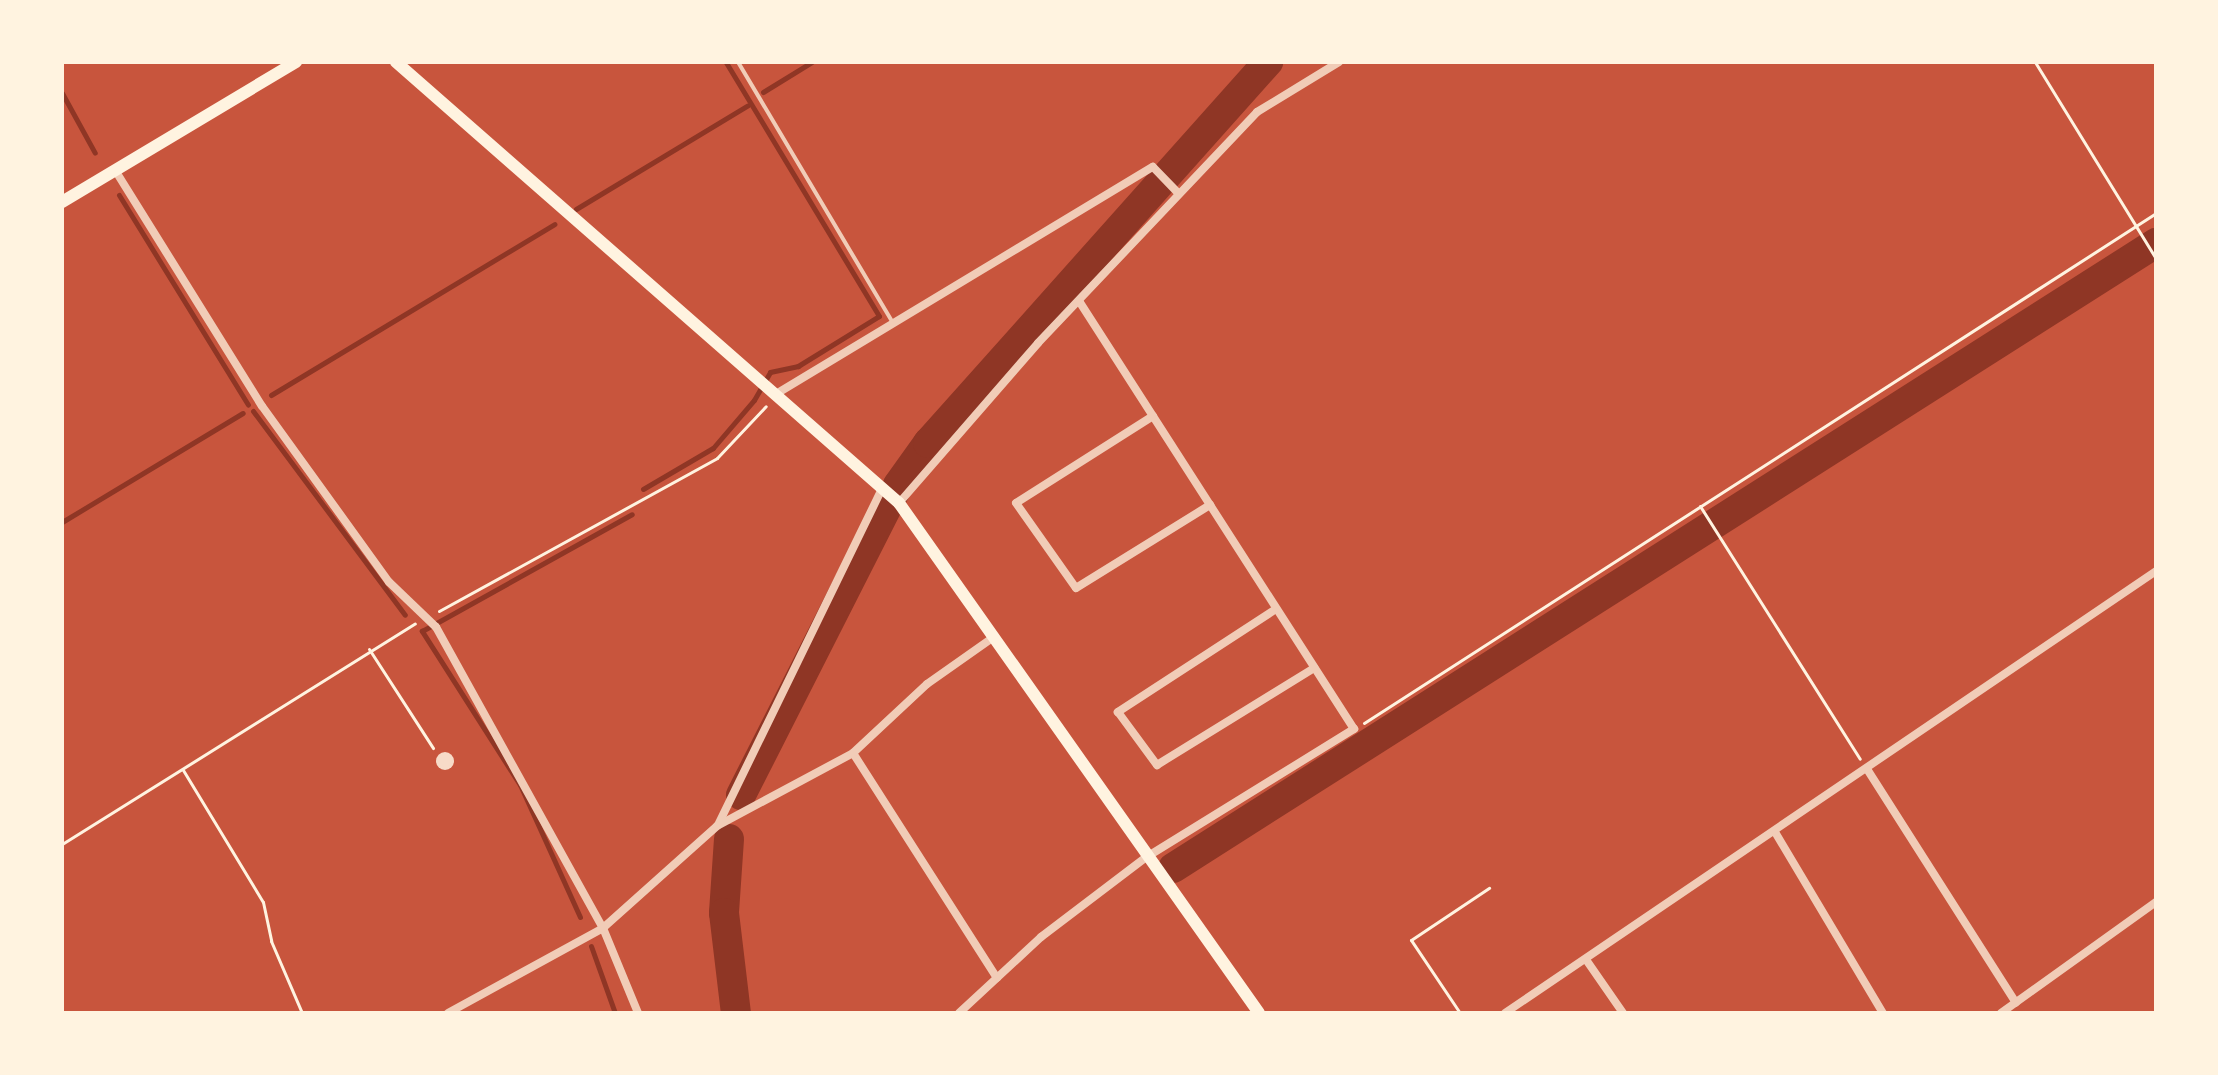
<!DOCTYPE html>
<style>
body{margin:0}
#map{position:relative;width:2218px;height:1075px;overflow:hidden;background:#c8553d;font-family:"Source Sans 3",sans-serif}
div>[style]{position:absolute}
.stream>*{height:5px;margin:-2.5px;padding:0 2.5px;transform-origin:2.5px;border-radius:2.5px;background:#8f3625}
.river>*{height:30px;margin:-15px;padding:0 15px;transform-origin:15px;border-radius:15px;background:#8f3625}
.building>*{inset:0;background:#f7dbc8}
.round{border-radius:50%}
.path>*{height:3px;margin:-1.5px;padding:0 1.5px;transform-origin:1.5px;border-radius:1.5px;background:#fff3e0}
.service>*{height:4px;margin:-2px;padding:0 2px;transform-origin:2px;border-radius:2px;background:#f1ccb7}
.minor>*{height:8px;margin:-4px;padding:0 4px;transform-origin:4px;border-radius:4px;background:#f1ccb7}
.secondary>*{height:12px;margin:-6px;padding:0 6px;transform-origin:6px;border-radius:6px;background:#fff3e0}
span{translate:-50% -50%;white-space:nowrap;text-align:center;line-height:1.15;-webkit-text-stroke:6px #fff3e0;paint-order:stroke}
.frame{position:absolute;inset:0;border:64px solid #fff3e0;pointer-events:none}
</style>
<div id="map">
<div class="stream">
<div style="left:763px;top:92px;width:57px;rotate:-31.5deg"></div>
<div style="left:62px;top:93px;width:68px;rotate:61.2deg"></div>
<div style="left:119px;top:195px;width:246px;rotate:58.4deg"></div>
<div style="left:576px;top:209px;width:200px;rotate:-31.1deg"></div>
<div style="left:271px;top:395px;width:331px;rotate:-31.1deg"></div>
<div style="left:253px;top:411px;width:254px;rotate:53.3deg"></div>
<div style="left:643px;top:489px;width:81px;rotate:-30.4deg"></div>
<div style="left:713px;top:448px;width:63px;rotate:-49.5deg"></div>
<div style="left:754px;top:400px;width:32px;rotate:-60deg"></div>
<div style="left:770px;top:372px;width:29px;rotate:-12deg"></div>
<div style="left:798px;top:366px;width:95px;rotate:-31.7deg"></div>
<div style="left:879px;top:316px;width:297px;rotate:-121.1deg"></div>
<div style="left:62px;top:522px;width:211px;rotate:-31.1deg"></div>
<div style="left:580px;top:917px;width:145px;rotate:-114.4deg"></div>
<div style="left:520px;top:785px;width:183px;rotate:-122.5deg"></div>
<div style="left:422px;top:631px;width:240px;rotate:-29.1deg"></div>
<div style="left:591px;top:946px;width:71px;rotate:70.3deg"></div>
</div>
<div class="river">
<div style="left:741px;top:795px;width:347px;rotate:-63.1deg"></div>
<div style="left:898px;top:485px;width:52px;rotate:-54.5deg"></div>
<div style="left:928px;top:443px;width:511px;rotate:-48.25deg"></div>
<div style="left:729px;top:839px;width:74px;rotate:93.9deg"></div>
<div style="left:724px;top:913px;width:101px;rotate:83.2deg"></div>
<div style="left:1173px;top:868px;width:1165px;rotate:-32.45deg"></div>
</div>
<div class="building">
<div class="round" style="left:436px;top:752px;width:18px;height:18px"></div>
</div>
<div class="path">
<div style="left:2035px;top:62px;width:231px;rotate:58.4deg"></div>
<div style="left:1700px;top:506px;width:299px;rotate:57.7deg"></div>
<div style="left:439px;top:611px;width:317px;rotate:-28.8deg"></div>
<div style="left:717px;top:458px;width:71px;rotate:-46.7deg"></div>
<div style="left:369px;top:649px;width:118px;rotate:57.1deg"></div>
<div style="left:1364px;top:723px;width:942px;rotate:-32.78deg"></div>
<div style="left:183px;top:770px;width:154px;rotate:58.8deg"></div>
<div style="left:263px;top:902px;width:40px;rotate:78deg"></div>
<div style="left:271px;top:941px;width:78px;rotate:66.7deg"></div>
<div style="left:62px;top:844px;width:416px;rotate:-32deg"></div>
<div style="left:1460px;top:1013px;width:88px;rotate:-123.9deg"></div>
<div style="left:1411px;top:940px;width:94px;rotate:-33.7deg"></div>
</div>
<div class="service">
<div style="left:738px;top:62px;width:301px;rotate:59.3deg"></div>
</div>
<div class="minor">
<div style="left:115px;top:170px;width:278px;rotate:58.1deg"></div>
<div style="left:262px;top:406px;width:217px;rotate:54.2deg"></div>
<div style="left:389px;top:582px;width:65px;rotate:43.8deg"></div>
<div style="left:436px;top:627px;width:344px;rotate:61deg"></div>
<div style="left:603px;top:928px;width:92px;rotate:67.6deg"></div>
<div style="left:776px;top:394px;width:440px;rotate:-31.1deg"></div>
<div style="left:1153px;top:167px;width:37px;rotate:46deg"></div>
<div style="left:1153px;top:416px;width:162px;rotate:147.6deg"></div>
<div style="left:1016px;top:503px;width:104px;rotate:54.8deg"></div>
<div style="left:1076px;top:588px;width:158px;rotate:-31.8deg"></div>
<div style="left:899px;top:503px;width:212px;rotate:-49deg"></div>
<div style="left:1038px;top:343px;width:318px;rotate:-46.5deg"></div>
<div style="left:1257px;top:112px;width:96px;rotate:-31.4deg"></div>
<div style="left:1276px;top:609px;width:189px;rotate:146.9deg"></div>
<div style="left:1118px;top:712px;width:66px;rotate:53.7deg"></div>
<div style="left:1157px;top:765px;width:185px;rotate:-31.7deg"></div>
<div style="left:853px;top:753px;width:267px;rotate:57.4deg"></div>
<div style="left:1867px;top:769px;width:277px;rotate:57.5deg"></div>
<div style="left:718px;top:825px;width:376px;rotate:-64deg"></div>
<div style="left:1775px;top:832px;width:211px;rotate:59.2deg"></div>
<div style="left:1587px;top:961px;width:63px;rotate:55.3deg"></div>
<div style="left:448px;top:1013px;width:177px;rotate:-28.7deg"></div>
<div style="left:603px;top:928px;width:153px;rotate:-41.8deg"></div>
<div style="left:717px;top:826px;width:154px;rotate:-28.2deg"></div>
<div style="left:853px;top:753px;width:101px;rotate:-43deg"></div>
<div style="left:927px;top:684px;width:83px;rotate:-35.2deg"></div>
<div style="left:959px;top:1013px;width:112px;rotate:-42.8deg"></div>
<div style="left:1041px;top:937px;width:131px;rotate:-37.2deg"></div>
<div style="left:1145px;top:858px;width:246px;rotate:-31.7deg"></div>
<div style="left:1354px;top:729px;width:509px;rotate:-122.72deg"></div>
<div style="left:1505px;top:1013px;width:787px;rotate:-34.17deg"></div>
<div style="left:2001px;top:1013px;width:191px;rotate:-35.6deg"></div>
</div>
<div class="secondary">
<div style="left:396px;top:62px;width:669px;rotate:41.24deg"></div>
<div style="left:899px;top:503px;width:624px;rotate:54.78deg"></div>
<div style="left:62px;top:202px;width:273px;rotate:-30.9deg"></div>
</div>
<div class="frame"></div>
</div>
